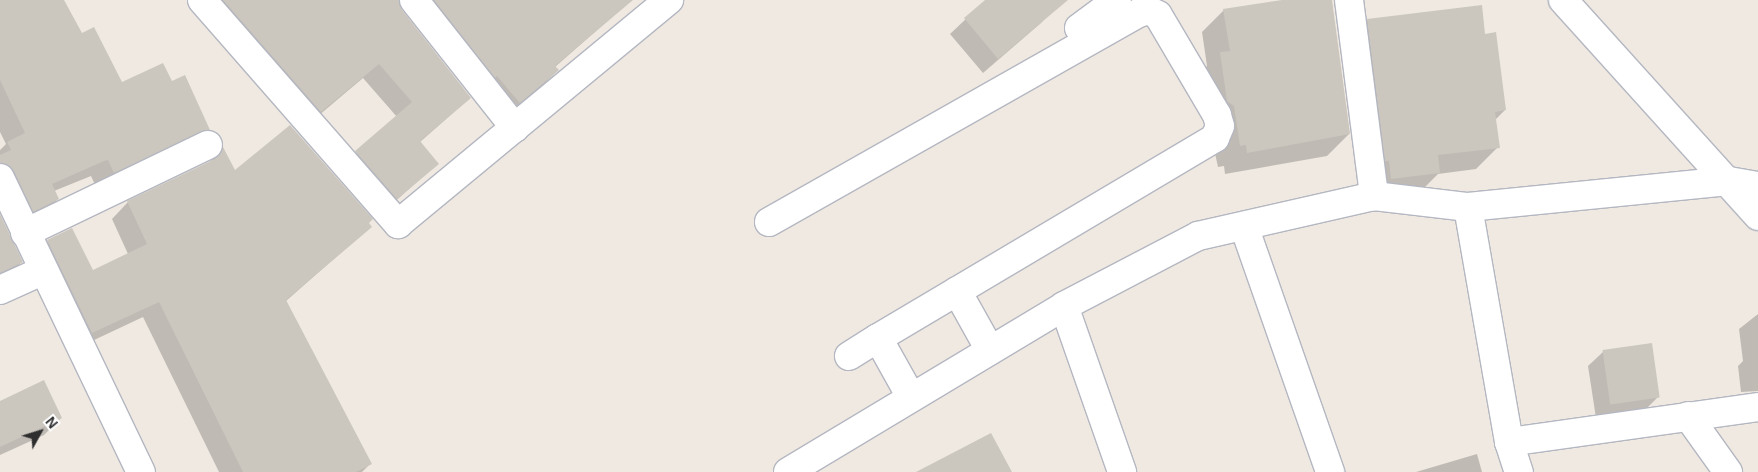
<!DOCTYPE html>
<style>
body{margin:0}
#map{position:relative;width:1758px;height:472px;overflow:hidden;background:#efe9e1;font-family:Helvetica,sans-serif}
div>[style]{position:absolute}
.shadow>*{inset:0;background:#0003}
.building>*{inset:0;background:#cbc7bf;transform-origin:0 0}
.roads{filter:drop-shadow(1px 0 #b4b7c1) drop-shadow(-1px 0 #b4b7c1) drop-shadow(0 1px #b4b7c1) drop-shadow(0 -1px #b4b7c1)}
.minor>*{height:28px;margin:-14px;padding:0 14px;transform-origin:14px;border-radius:14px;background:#fff}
span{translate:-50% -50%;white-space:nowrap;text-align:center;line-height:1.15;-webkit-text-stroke:4.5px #fff;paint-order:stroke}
.north{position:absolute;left:15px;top:407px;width:50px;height:50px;-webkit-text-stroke:4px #fff;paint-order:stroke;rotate:51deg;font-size:14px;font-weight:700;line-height:20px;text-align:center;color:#2e2e2e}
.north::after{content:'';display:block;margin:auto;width:18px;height:22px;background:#2e2e2e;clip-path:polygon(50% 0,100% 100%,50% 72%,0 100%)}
</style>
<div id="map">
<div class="shadow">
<div style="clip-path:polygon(0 0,63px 0,81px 35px,121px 83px,171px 83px,209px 129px,192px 146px,97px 189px,91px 176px,54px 191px,58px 199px,41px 216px,17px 227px,0 196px,0 150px,6px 144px,0 132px)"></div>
<div style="clip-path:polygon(192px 0,629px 0,629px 2px,555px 67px,558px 70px,540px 88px,502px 120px,408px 8px,399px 4px,401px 10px,470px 98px,420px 142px,437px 164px,381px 214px,340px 167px,397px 117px,363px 78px,305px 127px)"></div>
<div style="clip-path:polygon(986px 0,1061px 0,1041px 23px,983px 73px,950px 34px)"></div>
<div style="clip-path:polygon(1290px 0,1331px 0,1349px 134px,1327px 156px,1225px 174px,1224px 166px,1218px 167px,1198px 75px,1207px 66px,1202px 32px,1224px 10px)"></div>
<div style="clip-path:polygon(1368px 20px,1505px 110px,1495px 120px,1498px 147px,1476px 169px,1438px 174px,1417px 195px,1369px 200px,1346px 42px)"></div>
<div style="clip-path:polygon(223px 149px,234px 172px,370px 227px,286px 301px,370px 464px,362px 472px,219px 472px,143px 317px,75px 349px,31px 257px,48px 241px,92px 272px,128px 254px,112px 219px,128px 202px,209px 163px)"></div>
<div style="clip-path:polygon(0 217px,22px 262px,0 281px)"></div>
<div style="clip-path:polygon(1758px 314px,1758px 391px,1741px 392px,1738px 366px,1743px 361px,1739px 329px)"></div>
<div style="clip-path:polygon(1603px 352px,1658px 397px,1644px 411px,1596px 418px,1588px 366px)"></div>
<div style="clip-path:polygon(0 402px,61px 418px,44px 435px,0 455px)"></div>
<div style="clip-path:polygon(1477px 454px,1482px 472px,1416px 472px)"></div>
</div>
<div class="building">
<div style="clip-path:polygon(0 0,64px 0,82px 33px,94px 27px,122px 82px,163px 63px,172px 81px,185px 75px,210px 130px,114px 173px,108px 160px,104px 161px,52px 184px,59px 199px,33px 212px,14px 171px,0 163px,0 155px,11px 150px,7px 142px,25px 133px,0 80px)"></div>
<div style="clip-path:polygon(223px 0,399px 0,402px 10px,471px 98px,420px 141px,439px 164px,397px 199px,355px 151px,412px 102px,379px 64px,321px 112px)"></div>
<div style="clip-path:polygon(434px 0,633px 0,555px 66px,559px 70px,520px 103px,497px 76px,495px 78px)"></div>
<div style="clip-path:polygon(985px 0,1068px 0,998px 59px,964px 18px)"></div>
<div style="clip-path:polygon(1282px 0,1332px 0,1350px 134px,1247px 153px,1246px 145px,1240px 146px,1234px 106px,1227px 101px,1220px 52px,1230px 51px,1223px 9px)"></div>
<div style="clip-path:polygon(1482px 5px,1485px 34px,1496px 32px,1506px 110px,1495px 112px,1500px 148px,1438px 155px,1440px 173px,1391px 179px,1389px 161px,1385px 161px,1367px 19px)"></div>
<div style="clip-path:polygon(290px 125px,373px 219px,369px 223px,372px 227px,286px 300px,372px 464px,356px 472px,243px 472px,159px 302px,92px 333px,47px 240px,72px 228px,93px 270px,147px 244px,127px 201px,215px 159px,223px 147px,235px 170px)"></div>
<div style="clip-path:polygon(0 214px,23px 262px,0 273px)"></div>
<div style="left:1652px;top:343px;width:55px;height:50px;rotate:82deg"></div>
<div style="clip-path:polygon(44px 380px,62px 418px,0 447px,0 401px)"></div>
<div style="clip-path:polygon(991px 433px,1012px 472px,916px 472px)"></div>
</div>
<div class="roads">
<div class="minor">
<div style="left:202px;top:0;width:298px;rotate:48.8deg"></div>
<div style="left:398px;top:224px;width:352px;rotate:-39.6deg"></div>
<div style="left:414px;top:0;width:163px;rotate:51.7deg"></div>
<div style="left:1349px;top:0;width:198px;rotate:82.7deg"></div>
<div style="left:1563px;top:0;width:291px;rotate:47.9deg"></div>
<div style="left:1079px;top:28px;width:47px;rotate:-36.4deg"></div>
<div style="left:0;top:178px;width:326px;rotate:64.4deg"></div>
<div style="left:1468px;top:207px;width:239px;rotate:80.1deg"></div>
<div style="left:1509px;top:442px;width:32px;rotate:72deg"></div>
<div style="left:769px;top:222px;width:425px;rotate:-29.5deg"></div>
<div style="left:1139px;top:13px;width:9px;rotate:-18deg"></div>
<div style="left:1148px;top:10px;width:11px;rotate:27deg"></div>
<div style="left:1158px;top:15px;width:116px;rotate:59.5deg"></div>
<div style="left:1217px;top:115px;width:11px;rotate:75deg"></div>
<div style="left:1220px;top:126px;width:13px;rotate:113deg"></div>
<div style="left:1215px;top:138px;width:392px;rotate:149.3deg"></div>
<div style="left:878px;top:338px;width:68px;rotate:60.8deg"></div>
<div style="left:1244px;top:226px;width:261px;rotate:70.7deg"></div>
<div style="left:25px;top:233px;width:203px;rotate:-25.7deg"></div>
<div style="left:0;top:290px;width:48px;rotate:-24.4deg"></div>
<div style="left:957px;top:291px;width:68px;rotate:60.8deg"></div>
<div style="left:1064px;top:306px;width:176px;rotate:70.7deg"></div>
<div style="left:849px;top:356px;width:34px;rotate:-32deg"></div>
<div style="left:1688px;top:416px;width:69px;rotate:54.5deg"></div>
<div style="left:1509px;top:442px;width:251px;rotate:-8deg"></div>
<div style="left:788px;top:472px;width:322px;rotate:-31deg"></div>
<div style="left:1064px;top:306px;width:151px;rotate:-27.6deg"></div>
<div style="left:1198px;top:236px;width:180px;rotate:-12.8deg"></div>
<div style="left:1374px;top:196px;width:95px;rotate:6.7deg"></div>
<div style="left:1468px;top:207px;width:262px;rotate:-5.7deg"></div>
<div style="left:1729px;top:181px;width:29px;rotate:10deg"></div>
</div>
</div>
<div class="north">N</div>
</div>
